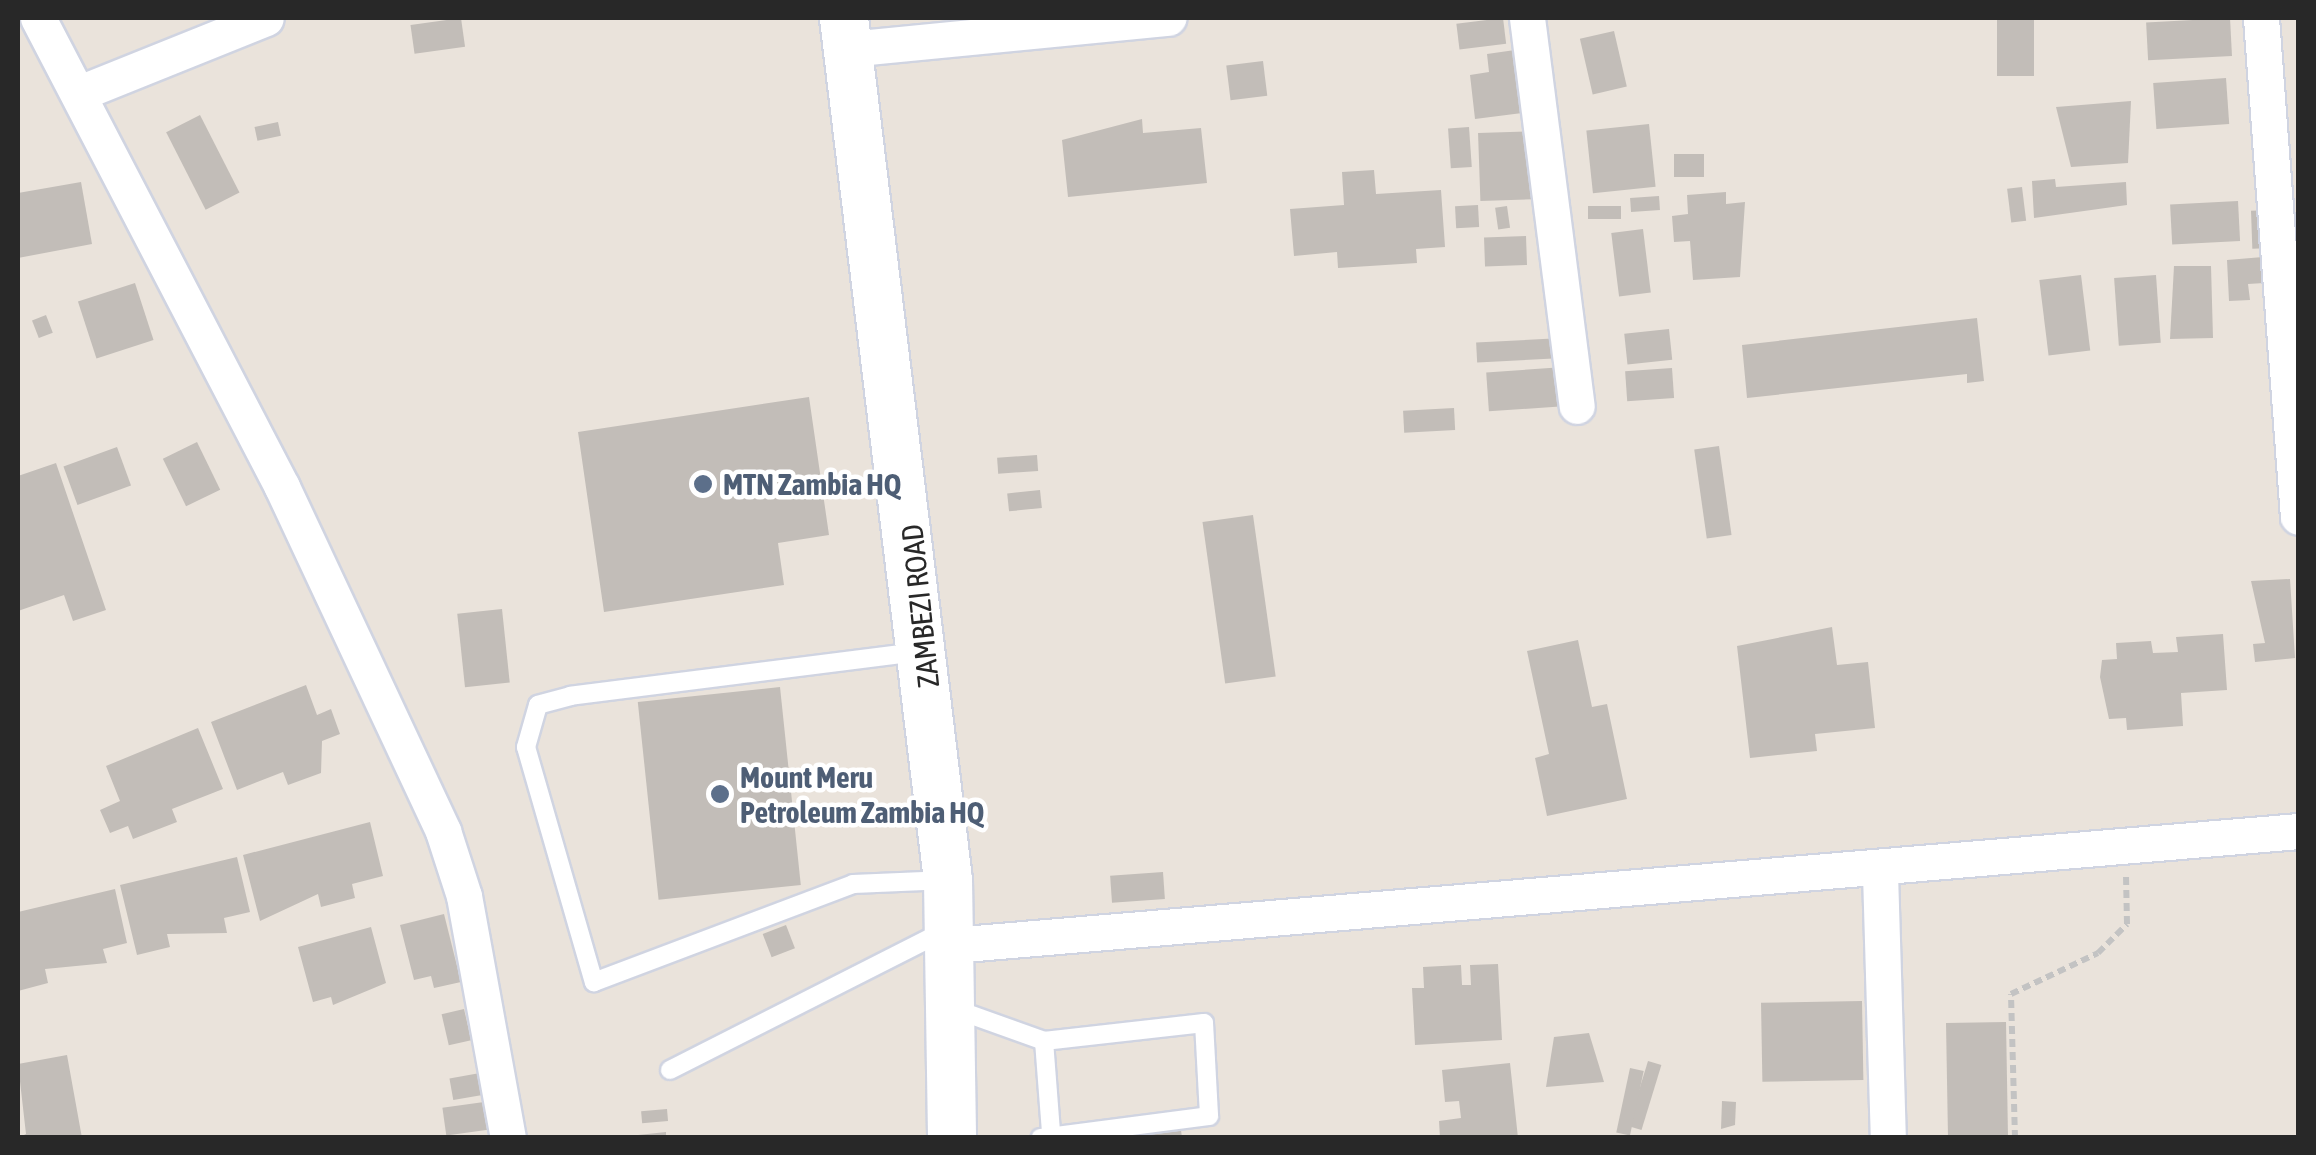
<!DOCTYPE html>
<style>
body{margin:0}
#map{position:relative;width:2316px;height:1155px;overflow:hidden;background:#eae3db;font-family:"Asap Condensed",sans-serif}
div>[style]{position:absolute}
.building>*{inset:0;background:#c2bdb8;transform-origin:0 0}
.path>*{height:6px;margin-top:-3px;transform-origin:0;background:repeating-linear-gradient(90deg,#c3c3c3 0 8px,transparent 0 13px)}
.roads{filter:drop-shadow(2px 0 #d0d4e1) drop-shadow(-2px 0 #d0d4e1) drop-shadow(0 2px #d0d4e1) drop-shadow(0 -2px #d0d4e1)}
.service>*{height:18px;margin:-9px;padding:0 9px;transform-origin:9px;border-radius:9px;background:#fff}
.minor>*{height:35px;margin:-17.5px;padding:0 17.5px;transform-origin:17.5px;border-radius:17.5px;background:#fff}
.secondary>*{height:48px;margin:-24px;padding:0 24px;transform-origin:24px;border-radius:24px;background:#fff}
.dots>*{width:28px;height:28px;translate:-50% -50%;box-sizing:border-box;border:5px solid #fff;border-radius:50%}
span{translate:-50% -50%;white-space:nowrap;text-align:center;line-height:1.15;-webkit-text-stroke:9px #fff;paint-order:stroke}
.service-label{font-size:30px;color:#4e5e75;font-weight:700}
.left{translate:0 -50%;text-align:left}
.street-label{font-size:30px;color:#282828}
.frame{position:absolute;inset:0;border:20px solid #282828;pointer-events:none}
</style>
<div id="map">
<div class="building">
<div style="left:461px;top:18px;width:29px;height:51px;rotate:82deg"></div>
<div style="left:1503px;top:18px;width:26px;height:47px;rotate:83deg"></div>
<div style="left:1997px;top:18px;width:37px;height:58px"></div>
<div style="left:2230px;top:18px;width:38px;height:84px;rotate:87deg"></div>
<div style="left:1614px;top:31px;width:57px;height:35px;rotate:77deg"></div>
<div style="clip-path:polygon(1522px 49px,1530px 112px,1475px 119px,1470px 75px,1489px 72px,1487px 54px)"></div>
<div style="left:1263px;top:61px;width:35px;height:37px;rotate:83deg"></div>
<div style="left:2226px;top:78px;width:46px;height:73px;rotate:86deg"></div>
<div style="clip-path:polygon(2131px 101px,2128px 163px,2071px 167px,2056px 107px)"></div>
<div style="left:200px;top:115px;width:87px;height:38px;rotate:63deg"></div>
<div style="clip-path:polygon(1142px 119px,1143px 133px,1201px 128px,1207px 183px,1068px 197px,1062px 140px)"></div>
<div style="left:278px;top:122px;width:14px;height:24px;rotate:78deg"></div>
<div style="left:1649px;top:124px;width:63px;height:63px;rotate:84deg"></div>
<div style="left:1469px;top:127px;width:40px;height:21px;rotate:86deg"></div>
<div style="left:1538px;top:131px;width:68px;height:60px;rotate:88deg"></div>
<div style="left:1674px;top:154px;width:30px;height:23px"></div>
<div style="clip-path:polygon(1374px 170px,1376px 194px,1441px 190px,1445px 247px,1416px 249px,1417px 263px,1338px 268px,1337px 252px,1294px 256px,1290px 209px,1344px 205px,1342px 172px)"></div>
<div style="clip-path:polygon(2055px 179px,2056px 187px,2126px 182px,2127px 205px,2034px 218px,2032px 181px)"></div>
<div style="clip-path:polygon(81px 182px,92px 244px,18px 258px,18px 193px)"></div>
<div style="left:2022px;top:187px;width:34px;height:15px;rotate:83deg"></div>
<div style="clip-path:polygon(1726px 192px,1726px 204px,1745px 202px,1740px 277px,1693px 280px,1690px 241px,1674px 242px,1672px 216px,1688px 214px,1687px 195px)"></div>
<div style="left:1659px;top:196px;width:14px;height:29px;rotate:86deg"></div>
<div style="left:2238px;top:201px;width:40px;height:68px;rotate:87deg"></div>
<div style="left:1478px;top:205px;width:22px;height:23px;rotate:87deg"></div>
<div style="left:1507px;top:206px;width:22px;height:12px;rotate:82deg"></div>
<div style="left:1621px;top:206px;width:13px;height:33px;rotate:90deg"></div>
<div style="left:2271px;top:210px;width:38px;height:20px;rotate:88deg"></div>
<div style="left:1643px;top:229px;width:64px;height:32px;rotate:83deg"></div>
<div style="left:1526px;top:236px;width:29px;height:42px;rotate:88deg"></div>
<div style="clip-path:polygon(2263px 257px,2264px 283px,2248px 284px,2250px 300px,2229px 301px,2227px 260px)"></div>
<div style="clip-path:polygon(2174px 266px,2211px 266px,2213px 338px,2170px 339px)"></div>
<div style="left:2081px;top:275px;width:76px;height:42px;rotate:83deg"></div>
<div style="left:2156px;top:275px;width:68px;height:42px;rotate:86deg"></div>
<div style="left:135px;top:283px;width:60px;height:60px;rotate:72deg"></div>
<div style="left:46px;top:315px;width:19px;height:15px;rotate:69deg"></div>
<div style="clip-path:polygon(1977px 318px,1984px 381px,1967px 383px,1967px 374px,1747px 398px,1742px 345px)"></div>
<div style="left:1669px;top:329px;width:31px;height:45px;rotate:84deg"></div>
<div style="left:1562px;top:338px;width:20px;height:86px;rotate:87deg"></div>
<div style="left:1564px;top:367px;width:39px;height:78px;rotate:86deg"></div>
<div style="left:1672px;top:368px;width:30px;height:47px;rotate:86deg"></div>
<div style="clip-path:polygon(809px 397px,829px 535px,778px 543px,784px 585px,604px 612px,578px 432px)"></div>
<div style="left:1454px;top:408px;width:22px;height:51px;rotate:87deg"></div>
<div style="left:197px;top:442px;width:53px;height:38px;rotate:64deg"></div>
<div style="left:1719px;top:446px;width:90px;height:25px;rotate:82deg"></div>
<div style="left:117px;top:447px;width:41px;height:57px;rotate:70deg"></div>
<div style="left:1037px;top:455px;width:16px;height:40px;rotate:86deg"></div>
<div style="clip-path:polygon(56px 463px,106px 610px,73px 621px,64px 595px,18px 611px,18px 476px)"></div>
<div style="left:1040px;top:490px;width:18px;height:33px;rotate:84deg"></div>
<div style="left:1253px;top:515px;width:163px;height:51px;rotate:82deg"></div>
<div style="clip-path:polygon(2290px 579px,2295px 658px,2255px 662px,2253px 644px,2265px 643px,2251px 581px)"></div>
<div style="left:502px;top:609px;width:74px;height:45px;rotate:84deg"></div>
<div style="clip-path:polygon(1832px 627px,1837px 665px,1868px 662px,1875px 728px,1815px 734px,1817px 751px,1750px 758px,1737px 646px)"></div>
<div style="clip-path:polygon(2223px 634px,2227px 690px,2181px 693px,2183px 726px,2127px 730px,2126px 718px,2109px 719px,2100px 677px,2102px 660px,2117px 659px,2116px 643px,2151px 641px,2153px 653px,2178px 652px,2176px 637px)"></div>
<div style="clip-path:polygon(1578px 640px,1592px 707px,1607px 704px,1627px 799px,1547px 816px,1535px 758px,1549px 754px,1527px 651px)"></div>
<div style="clip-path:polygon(306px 685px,317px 715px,331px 709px,340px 734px,322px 741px,321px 773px,288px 785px,283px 772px,237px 790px,211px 722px)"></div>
<div style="left:780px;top:687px;width:199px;height:143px;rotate:84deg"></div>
<div style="clip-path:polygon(198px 728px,223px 789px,172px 809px,177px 822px,133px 839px,128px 826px,110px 833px,100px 810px,120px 801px,106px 766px)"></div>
<div style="clip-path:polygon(370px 822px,383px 876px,352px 884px,355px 898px,321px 907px,318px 894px,260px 921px,243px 855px)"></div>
<div style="clip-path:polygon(237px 857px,250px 912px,224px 918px,227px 933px,167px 934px,170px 947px,137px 955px,120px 885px)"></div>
<div style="left:1163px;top:872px;width:27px;height:53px;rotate:86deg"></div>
<div style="clip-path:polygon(115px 889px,127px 943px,103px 949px,107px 963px,45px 969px,48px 983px,18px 991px,18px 912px)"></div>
<div style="clip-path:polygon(444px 914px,461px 982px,434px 988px,431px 976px,414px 980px,400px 925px)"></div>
<div style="left:786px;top:925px;width:25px;height:25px;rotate:69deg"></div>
<div style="clip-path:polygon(371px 927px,386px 983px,333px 1005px,331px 997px,313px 1002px,298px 947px)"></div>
<div style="clip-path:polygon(1498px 964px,1502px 1040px,1415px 1045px,1412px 988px,1424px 988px,1423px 967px,1461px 965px,1462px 985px,1471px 985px,1470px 965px)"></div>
<div style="left:1862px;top:1001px;width:79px;height:101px;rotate:89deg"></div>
<div style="left:464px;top:1009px;width:32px;height:23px;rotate:77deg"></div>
<div style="left:2006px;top:1022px;width:116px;height:60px;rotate:89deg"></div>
<div style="clip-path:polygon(1589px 1033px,1604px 1082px,1546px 1087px,1554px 1037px)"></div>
<div style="clip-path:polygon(67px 1055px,82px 1138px,18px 1138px,26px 1134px,18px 1064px)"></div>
<div style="left:1648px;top:1061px;width:14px;height:68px;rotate:17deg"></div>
<div style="clip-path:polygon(1510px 1063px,1518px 1138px,1440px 1138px,1439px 1121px,1461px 1118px,1459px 1101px,1445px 1102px,1442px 1070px)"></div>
<div style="left:1630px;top:1068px;width:14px;height:66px;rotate:12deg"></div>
<div style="left:480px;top:1073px;width:22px;height:31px;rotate:80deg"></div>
<div style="clip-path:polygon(1722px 1101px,1736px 1102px,1735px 1125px,1721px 1129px)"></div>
<div style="left:484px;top:1102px;width:28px;height:42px;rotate:82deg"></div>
<div style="left:667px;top:1109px;width:12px;height:26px;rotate:85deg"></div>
<div style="clip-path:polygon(1181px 1130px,1182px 1138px,1122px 1138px,1122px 1135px)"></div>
<div style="clip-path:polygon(666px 1132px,666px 1138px,639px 1138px,638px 1135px)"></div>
</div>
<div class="path">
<div style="left:2015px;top:1138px;width:144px;rotate:-91.6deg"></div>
<div style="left:2011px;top:994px;width:96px;rotate:-25.2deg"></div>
<div style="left:2098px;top:953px;width:41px;rotate:-45deg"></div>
<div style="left:2127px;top:924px;width:47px;rotate:-91.2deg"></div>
</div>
<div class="roads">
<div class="service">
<div style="left:917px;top:652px;width:349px;rotate:172.8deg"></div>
<div style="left:571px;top:696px;width:34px;rotate:165deg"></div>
<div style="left:538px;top:705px;width:44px;rotate:105.9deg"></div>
<div style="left:526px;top:747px;width:245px;rotate:73.9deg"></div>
<div style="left:594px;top:982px;width:277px;rotate:-20.7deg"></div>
<div style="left:853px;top:884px;width:95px;rotate:-2.4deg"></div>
<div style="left:952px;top:1008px;width:98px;rotate:19.7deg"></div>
<div style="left:1044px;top:1041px;width:161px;rotate:-6.4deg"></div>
<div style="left:1204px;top:1023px;width:93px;rotate:86.9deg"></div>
<div style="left:1209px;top:1116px;width:170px;rotate:172.6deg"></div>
<div style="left:1044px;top:1041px;width:90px;rotate:85.6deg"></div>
<div style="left:670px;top:1070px;width:309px;rotate:-26.9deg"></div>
</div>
<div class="minor">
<div style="left:38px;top:18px;width:529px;rotate:62.51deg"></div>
<div style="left:282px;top:487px;width:380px;rotate:64.9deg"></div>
<div style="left:443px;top:831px;width:68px;rotate:72.1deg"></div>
<div style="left:464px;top:896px;width:246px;rotate:79.7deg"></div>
<div style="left:1527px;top:18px;width:391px;rotate:82.7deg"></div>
<div style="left:2261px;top:18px;width:500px;rotate:85.76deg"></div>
<div style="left:849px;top:49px;width:321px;rotate:-5.6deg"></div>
<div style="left:82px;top:92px;width:198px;rotate:-21.9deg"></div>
<div style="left:1880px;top:873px;width:265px;rotate:88.3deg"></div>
<div style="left:952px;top:945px;width:1351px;rotate:-4.84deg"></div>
</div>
<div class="secondary">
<div style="left:844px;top:18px;width:868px;rotate:83.12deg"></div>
<div style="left:948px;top:880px;width:258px;rotate:89.1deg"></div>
</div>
</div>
<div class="dots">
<div style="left:703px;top:484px;background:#5c6f8a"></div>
<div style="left:720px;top:794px;background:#5c6f8a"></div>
</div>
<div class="service-label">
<span class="left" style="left:723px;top:484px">MTN Zambia HQ</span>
<span class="left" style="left:740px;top:794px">Mount Meru<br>Petroleum Zambia HQ</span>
</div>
<div class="street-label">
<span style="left:920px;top:606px;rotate:-96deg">ZAMBEZI ROAD</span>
</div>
<div class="frame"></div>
</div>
